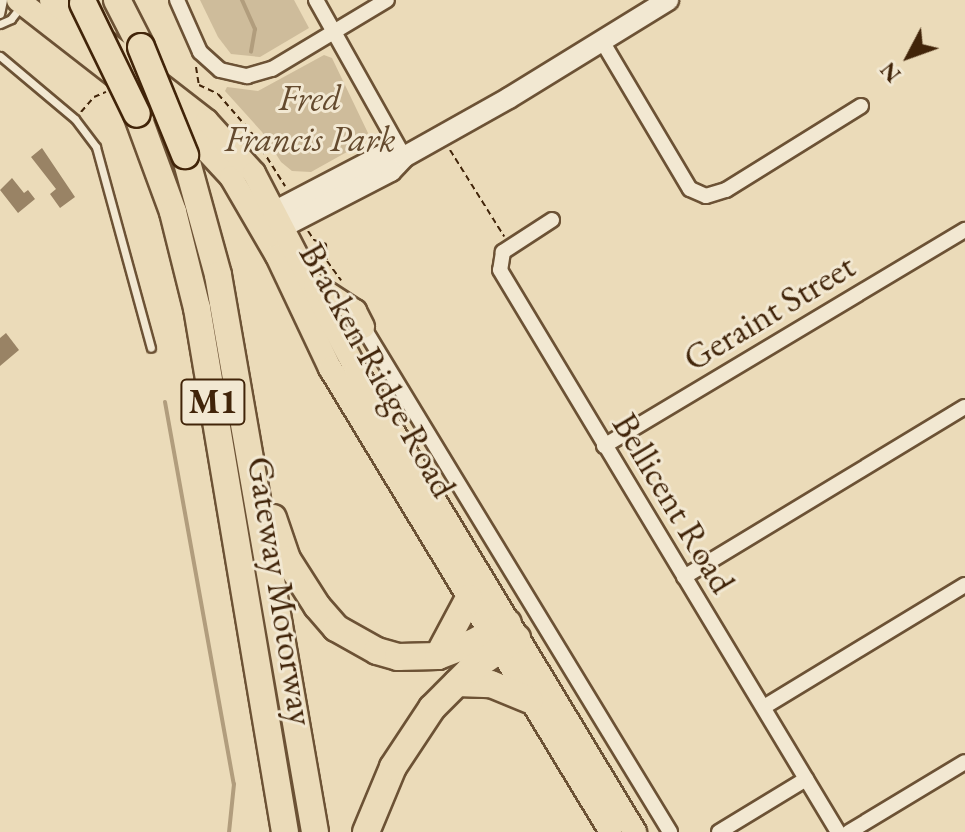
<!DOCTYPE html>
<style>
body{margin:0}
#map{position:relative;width:965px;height:832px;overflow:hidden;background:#ebdbb9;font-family:"EB Garamond",serif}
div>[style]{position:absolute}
.green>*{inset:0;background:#cebc9b}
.stream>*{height:4px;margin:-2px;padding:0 2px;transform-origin:2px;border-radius:2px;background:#b19d7d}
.building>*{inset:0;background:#998365}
.path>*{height:2px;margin-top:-1px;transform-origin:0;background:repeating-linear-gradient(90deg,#412409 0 6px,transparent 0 10px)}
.roads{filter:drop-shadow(2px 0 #6c5235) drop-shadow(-2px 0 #6c5235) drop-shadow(0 2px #6c5235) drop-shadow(0 -2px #6c5235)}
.lane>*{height:7px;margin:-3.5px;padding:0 3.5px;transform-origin:3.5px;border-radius:3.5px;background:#f2e8d2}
.street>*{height:14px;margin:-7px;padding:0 7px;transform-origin:7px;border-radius:7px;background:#f2e8d2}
.secondary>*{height:20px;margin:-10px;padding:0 10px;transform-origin:10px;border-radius:10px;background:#f2e8d2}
.primary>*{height:22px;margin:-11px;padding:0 11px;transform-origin:11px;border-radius:11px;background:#ebdbb9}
.highway>*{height:26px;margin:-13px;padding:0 13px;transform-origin:13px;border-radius:13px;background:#ebdbb9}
.bridges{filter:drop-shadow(2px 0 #412409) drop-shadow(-2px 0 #412409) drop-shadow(0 2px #412409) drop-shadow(0 -2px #412409)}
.highway-bridge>*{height:26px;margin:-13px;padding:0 13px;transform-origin:13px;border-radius:13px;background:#ebdbb9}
span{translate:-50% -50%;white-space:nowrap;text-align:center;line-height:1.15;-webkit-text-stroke:6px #f2e8d2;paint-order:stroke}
.shield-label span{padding:2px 6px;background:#f2e8d2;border:2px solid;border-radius:6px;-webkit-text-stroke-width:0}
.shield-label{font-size:34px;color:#412409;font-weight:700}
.park-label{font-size:36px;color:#644a2e;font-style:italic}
.street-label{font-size:36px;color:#412409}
.north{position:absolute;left:869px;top:16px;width:80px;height:80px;-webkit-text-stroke:6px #f2e8d2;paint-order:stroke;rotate:229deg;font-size:22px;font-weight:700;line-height:32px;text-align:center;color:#412409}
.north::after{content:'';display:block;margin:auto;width:28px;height:36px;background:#412409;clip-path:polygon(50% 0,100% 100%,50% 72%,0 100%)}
</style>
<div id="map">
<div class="green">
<div style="clip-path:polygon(200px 0,294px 0,309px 28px,260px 57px,231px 54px,218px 37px)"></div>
<div style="clip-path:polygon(324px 55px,332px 58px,368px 133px,363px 143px,311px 172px,292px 171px,281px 162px,262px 132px,225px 91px,227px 87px,258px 91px)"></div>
</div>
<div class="stream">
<div style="left:242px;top:0;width:32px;rotate:66deg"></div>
<div style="left:255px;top:29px;width:23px;rotate:100deg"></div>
<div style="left:165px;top:402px;width:388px;rotate:79.8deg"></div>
<div style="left:234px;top:784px;width:48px;rotate:95.9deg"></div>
</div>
<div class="building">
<div style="clip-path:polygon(42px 148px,75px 197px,60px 208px,50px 194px,56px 189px,31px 157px)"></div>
<div style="clip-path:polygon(12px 178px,24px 193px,28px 190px,35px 199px,18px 213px,0 190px)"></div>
<div style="clip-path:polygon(6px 333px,19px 350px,0 366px,0 338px)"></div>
</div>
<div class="path">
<div style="left:196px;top:67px;width:18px;rotate:81deg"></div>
<div style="left:199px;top:85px;width:21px;rotate:25deg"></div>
<div style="left:218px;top:94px;width:50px;rotate:49deg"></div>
<div style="left:251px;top:132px;width:64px;rotate:57.8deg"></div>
<div style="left:81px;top:112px;width:20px;rotate:-49deg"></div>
<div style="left:94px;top:97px;width:13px;rotate:-23deg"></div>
<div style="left:450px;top:150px;width:102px;rotate:57.9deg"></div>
<div style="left:308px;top:231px;width:11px;rotate:56deg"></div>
<div style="left:314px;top:240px;width:13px;rotate:18deg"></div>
<div style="left:326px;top:244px;width:17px;rotate:87deg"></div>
<div style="left:327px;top:261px;width:24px;rotate:54deg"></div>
</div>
<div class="roads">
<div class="lane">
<div style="left:0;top:14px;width:14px;rotate:-78deg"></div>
<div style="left:0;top:24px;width:12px;rotate:-24deg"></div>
<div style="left:11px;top:19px;width:16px;rotate:-52deg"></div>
<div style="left:0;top:56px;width:98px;rotate:40deg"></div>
<div style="left:75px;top:119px;width:35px;rotate:53deg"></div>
<div style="left:96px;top:147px;width:208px;rotate:74.7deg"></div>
</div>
<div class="street">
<div style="left:177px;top:0;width:57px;rotate:66.1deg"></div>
<div style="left:200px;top:52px;width:27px;rotate:42deg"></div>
<div style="left:220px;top:70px;width:28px;rotate:13deg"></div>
<div style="left:247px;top:76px;width:26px;rotate:-16deg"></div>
<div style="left:272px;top:69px;width:134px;rotate:-31deg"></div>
<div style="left:316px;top:0;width:180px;rotate:60.7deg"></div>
<div style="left:602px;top:41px;width:172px;rotate:59.3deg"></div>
<div style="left:690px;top:189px;width:17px;rotate:24deg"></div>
<div style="left:706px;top:196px;width:21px;rotate:-17deg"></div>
<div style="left:726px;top:190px;width:159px;rotate:-31.9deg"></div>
<div style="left:552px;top:220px;width:59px;rotate:146.9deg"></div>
<div style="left:503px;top:252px;width:18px;rotate:99deg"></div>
<div style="left:500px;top:270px;width:656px;rotate:58.98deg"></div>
<div style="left:363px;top:327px;width:591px;rotate:58.7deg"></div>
<div style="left:604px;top:446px;width:421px;rotate:-30.9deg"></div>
<div style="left:684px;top:577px;width:328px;rotate:-31.2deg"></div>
<div style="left:764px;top:707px;width:235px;rotate:-31.3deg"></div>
<div style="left:719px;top:832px;width:102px;rotate:-31.3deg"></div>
<div style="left:849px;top:832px;width:135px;rotate:-31.1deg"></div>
</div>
<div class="secondary">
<div style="left:260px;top:219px;width:136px;rotate:-27.5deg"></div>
<div style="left:381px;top:156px;width:23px;rotate:2deg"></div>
<div style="left:269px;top:234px;width:137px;rotate:-27.3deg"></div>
<div style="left:391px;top:171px;width:19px;rotate:-47deg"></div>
<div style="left:404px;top:157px;width:120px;rotate:-29.3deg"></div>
<div style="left:509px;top:98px;width:187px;rotate:-31.6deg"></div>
</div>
<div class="primary">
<div style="left:18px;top:0;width:222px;rotate:37.9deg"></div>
<div style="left:193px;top:136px;width:56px;rotate:47.2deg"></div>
<div style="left:231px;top:177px;width:91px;rotate:59.8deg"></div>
<div style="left:277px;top:256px;width:124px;rotate:64.7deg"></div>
<div style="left:330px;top:368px;width:542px;rotate:58.8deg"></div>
<div style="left:51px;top:0;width:197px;rotate:37.8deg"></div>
<div style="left:207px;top:121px;width:70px;rotate:47.9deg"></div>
<div style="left:254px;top:173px;width:222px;rotate:62.6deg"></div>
<div style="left:356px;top:370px;width:540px;rotate:58.87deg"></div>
<div style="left:315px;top:285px;width:48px;rotate:33deg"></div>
<div style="left:355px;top:311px;width:18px;rotate:63deg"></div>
</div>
<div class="highway">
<div style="left:117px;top:0;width:53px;rotate:62.9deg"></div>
<div style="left:137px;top:114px;width:104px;rotate:69.8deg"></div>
<div style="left:173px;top:212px;width:99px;rotate:76deg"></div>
<div style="left:197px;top:308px;width:531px;rotate:80.47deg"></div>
<div style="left:185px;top:155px;width:124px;rotate:74.6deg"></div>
<div style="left:218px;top:275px;width:565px;rotate:80.12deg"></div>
<div style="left:273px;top:518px;width:43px;rotate:71.1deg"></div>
<div style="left:287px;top:559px;width:56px;rotate:57.4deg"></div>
<div style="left:317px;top:606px;width:29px;rotate:49deg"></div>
<div style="left:336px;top:628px;width:47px;rotate:29.3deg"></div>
<div style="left:377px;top:651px;width:22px;rotate:16deg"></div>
<div style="left:398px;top:657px;width:40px;rotate:-1.4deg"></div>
<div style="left:438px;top:656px;width:36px;rotate:-21deg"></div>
<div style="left:472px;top:643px;width:41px;rotate:-29.1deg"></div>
<div style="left:438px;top:656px;width:66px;rotate:-61.9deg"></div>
<div style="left:457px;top:683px;width:34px;rotate:2deg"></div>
<div style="left:491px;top:684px;width:42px;rotate:22.3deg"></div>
<div style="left:366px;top:832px;width:70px;rotate:-67.4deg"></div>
<div style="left:393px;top:767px;width:71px;rotate:-56.5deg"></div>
<div style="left:432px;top:708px;width:54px;rotate:-45deg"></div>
<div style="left:470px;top:670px;width:57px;rotate:-34.2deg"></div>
</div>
</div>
<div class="bridges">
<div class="highway-bridge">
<div style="left:83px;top:3px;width:123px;rotate:64.1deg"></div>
<div style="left:141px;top:47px;width:117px;rotate:67.8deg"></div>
</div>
</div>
<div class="shield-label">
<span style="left:213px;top:402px">M1</span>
</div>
<div class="park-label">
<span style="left:310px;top:118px">Fred<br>Francis Park</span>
</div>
<div class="street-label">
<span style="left:769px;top:312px;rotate:-31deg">Geraint Street</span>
<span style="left:378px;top:370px;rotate:61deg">Bracken Ridge Road</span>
<span style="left:674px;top:503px;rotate:59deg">Bellicent Road</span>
<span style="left:281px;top:591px;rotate:81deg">Gateway Motorway</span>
</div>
<div class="north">N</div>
</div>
